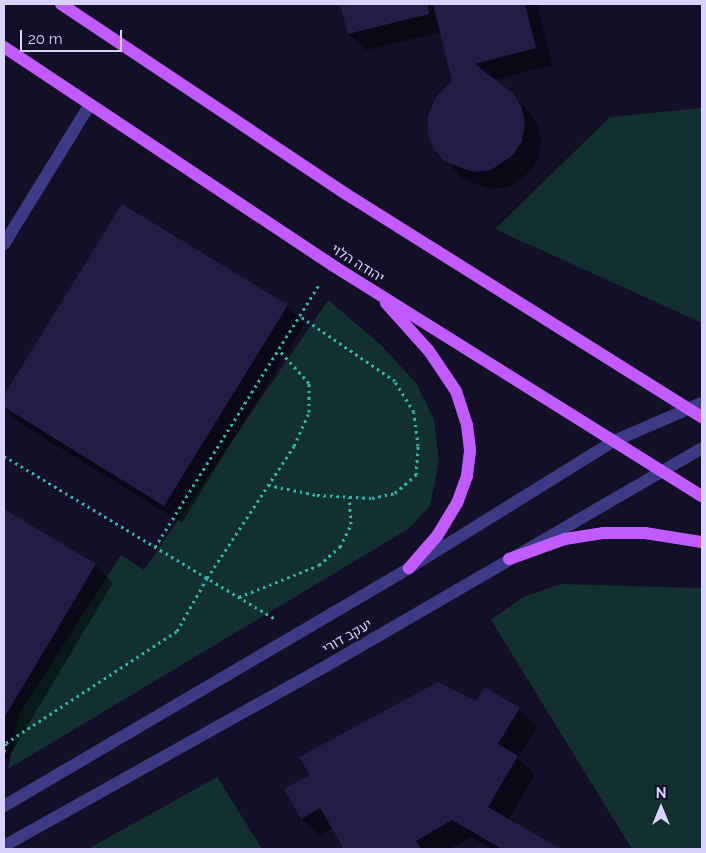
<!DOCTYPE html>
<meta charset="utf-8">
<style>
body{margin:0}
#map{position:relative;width:706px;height:853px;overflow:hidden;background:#130f26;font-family:Raleway,Heebo,sans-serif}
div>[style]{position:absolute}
.green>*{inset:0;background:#12302f}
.shadow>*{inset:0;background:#0007}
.building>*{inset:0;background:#241b47}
.path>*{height:3px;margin-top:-1.5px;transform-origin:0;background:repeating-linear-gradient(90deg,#2fb8b0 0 2.5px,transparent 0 6.5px)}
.minor>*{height:12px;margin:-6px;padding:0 6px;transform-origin:6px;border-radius:6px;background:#3d3a85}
.major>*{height:12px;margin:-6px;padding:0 6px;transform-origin:6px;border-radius:6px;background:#c25bff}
span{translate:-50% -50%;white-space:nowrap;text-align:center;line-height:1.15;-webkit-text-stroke:4px #130f26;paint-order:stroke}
.street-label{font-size:14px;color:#d9d4ff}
.frame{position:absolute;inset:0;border:5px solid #d9d4ff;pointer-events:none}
.north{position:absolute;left:636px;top:783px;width:50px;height:50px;-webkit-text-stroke:4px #130f26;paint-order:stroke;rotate:0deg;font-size:14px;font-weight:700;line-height:20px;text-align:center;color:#d9d4ff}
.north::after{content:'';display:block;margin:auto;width:18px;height:22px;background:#d9d4ff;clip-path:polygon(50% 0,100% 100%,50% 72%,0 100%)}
.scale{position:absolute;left:20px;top:30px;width:102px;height:22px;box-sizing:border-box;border:2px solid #d9d4ff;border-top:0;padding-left:6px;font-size:15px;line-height:18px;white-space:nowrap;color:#d9d4ff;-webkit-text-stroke:4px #130f26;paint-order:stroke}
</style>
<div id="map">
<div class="green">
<div style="clip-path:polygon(702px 108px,702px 323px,495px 229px,610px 117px)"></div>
<div style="clip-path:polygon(328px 300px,380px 344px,416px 383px,434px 419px,439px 461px,430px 506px,408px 529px,8px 769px,19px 714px,121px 555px,144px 570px)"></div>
<div style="clip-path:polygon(561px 584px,702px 588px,702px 849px,632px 849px,491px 620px,523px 597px)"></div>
<div style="clip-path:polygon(217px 777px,262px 849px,88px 849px)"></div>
</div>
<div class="shadow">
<div style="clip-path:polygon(342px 4px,537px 4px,552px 65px,494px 80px,529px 111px,538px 126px,541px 142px,538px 158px,530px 172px,508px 187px,492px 189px,463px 179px,446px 161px,453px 81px,441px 32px,366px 50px,349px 33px)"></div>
<div style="clip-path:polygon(122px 205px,287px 306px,304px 324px,182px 523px,18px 422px,4px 408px,4px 398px)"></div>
<div style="clip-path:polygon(4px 511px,96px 565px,113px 583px,4px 765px)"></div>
<div style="clip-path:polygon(477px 702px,519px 709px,537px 727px,518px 758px,535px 775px,508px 820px,554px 849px,491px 849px,471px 837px,449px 849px,345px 849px,333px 828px,320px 836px,302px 818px)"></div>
</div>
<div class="building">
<div style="clip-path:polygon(340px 4px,428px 4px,429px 14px,348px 34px)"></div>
<div style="clip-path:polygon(433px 4px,525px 4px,536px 48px,475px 64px,513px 93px,522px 108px,525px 124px,522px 141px,513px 155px,491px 170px,474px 172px,445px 162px,434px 149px,428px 134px,428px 117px,436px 97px,452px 81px)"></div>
<div style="clip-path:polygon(122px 204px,288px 305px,164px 506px,4px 407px,4px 395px)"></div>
<div style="clip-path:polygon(4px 509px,96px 564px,4px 718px)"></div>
<div style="clip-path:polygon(438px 682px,476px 701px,485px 687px,520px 708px,498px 744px,518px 756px,488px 807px,561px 849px,502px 849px,452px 820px,416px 841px,421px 849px,344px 849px,320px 808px,301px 819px,284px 789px,310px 775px,299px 757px)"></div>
</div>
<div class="path">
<div style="left:4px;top:456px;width:316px;rotate:31deg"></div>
<div style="left:268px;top:485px;width:50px;rotate:11.5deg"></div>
<div style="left:317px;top:495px;width:55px;rotate:3.1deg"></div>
<div style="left:372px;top:498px;width:24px;rotate:-12deg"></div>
<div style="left:395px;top:493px;width:28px;rotate:-41deg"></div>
<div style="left:416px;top:475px;width:29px;rotate:-86deg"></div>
<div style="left:418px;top:446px;width:34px;rotate:-97deg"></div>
<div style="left:414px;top:412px;width:36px;rotate:-122deg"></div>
<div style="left:395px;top:381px;width:115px;rotate:-145.6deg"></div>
<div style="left:155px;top:547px;width:309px;rotate:-58deg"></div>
<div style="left:239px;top:597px;width:86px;rotate:-21.8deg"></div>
<div style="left:319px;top:565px;width:28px;rotate:-41deg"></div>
<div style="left:340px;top:547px;width:25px;rotate:-64deg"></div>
<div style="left:351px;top:524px;width:27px;rotate:-94deg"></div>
<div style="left:4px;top:752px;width:9px;rotate:-77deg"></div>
<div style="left:6px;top:743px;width:204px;rotate:-33.2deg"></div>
<div style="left:177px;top:631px;width:61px;rotate:-60.5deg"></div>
<div style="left:207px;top:578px;width:158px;rotate:-56.6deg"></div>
<div style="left:294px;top:446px;width:37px;rotate:-66deg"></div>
<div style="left:309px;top:412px;width:29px;rotate:-90deg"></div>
<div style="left:309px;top:383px;width:45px;rotate:-132.3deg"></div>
</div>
<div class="minor">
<div style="left:4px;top:244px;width:164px;rotate:-58.4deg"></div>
<div style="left:4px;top:806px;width:470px;rotate:-30.4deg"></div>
<div style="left:409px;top:568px;width:241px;rotate:-31.8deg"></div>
<div style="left:614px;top:441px;width:96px;rotate:-23.4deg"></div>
<div style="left:4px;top:846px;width:363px;rotate:-29.2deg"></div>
<div style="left:321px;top:669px;width:440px;rotate:-30.1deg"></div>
</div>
<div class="major">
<div style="left:61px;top:4px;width:343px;rotate:33.7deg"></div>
<div style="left:346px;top:194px;width:420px;rotate:32.1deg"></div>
<div style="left:4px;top:47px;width:394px;rotate:33.6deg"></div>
<div style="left:332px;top:265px;width:436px;rotate:32deg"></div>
<div style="left:386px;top:303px;width:64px;rotate:48.1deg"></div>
<div style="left:429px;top:351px;width:48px;rotate:56deg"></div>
<div style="left:456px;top:391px;width:36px;rotate:72deg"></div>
<div style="left:467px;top:425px;width:26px;rotate:83deg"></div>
<div style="left:470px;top:451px;width:25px;rotate:97deg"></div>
<div style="left:467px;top:476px;width:29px;rotate:110deg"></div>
<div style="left:457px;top:503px;width:39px;rotate:121deg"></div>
<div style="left:437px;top:536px;width:43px;rotate:131.2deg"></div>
<div style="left:509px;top:559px;width:59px;rotate:-19.7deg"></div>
<div style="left:565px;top:539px;width:38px;rotate:-9deg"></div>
<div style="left:603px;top:533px;width:42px"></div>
<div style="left:645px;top:533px;width:58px;rotate:9deg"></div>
</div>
<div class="street-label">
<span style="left:358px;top:263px;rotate:32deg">יהודה הלוי</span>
<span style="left:347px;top:636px;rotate:-30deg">יעקב דורי</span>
</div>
<div class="frame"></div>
<div class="north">N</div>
<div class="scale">20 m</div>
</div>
